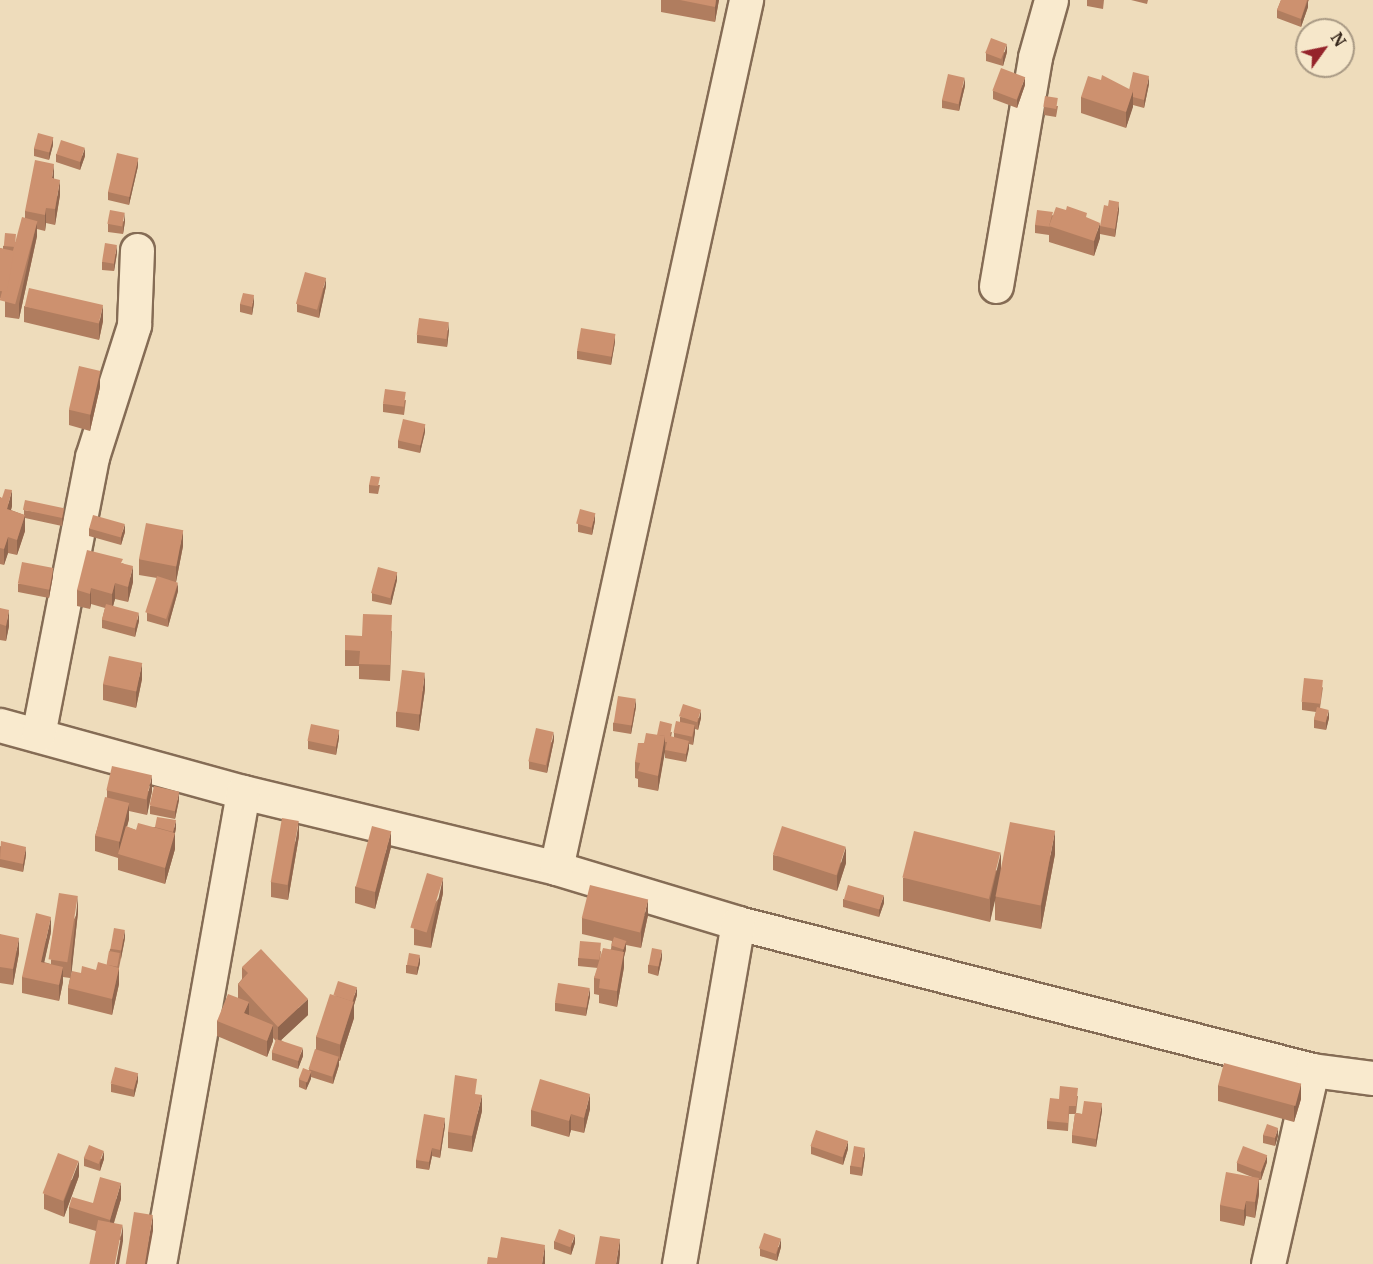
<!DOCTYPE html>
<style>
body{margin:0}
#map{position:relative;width:1373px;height:1264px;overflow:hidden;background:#eedcbb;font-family:Merriweather,serif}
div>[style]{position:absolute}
.roads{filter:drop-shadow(2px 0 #856c55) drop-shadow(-2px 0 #856c55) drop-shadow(0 2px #856c55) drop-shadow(0 -2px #856c55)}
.minor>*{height:33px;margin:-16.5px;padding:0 16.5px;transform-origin:16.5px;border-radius:16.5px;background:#f9eace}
.wall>*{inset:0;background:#b07d5f}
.shaded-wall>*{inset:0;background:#90664e}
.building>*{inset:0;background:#cd916f;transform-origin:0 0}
span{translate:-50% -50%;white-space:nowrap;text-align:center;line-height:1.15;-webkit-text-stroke:6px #f6e7ca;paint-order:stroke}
.north{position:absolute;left:1295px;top:18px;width:60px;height:60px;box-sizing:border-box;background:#f6e7ca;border:2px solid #a89984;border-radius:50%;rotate:57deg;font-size:16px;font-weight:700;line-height:24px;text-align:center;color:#34251a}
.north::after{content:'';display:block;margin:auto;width:21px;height:27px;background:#95242b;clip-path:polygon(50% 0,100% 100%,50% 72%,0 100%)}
</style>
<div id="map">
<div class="roads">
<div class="minor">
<div style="left:996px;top:286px;width:232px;rotate:-80.3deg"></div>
<div style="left:1035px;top:57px;width:59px;rotate:-74.3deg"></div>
<div style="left:0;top:725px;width:252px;rotate:15.4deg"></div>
<div style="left:243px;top:792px;width:322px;rotate:13.6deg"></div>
<div style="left:556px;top:868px;width:190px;rotate:16.8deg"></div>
<div style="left:738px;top:923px;width:593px;rotate:14.36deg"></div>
<div style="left:1312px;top:1070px;width:62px;rotate:7.5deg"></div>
<div style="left:38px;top:735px;width:283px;rotate:-79deg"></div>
<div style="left:92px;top:457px;width:139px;rotate:-72.3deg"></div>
<div style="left:134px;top:325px;width:75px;rotate:-87.7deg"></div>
<div style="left:556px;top:868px;width:889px;rotate:-77.65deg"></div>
<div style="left:159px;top:1264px;width:479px;rotate:-79.9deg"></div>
<div style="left:679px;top:1264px;width:346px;rotate:-80.2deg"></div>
<div style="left:1268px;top:1264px;width:199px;rotate:-77.2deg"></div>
</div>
</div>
<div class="wall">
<div style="clip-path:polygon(661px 0,719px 0,715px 22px,661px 12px)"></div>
<div style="clip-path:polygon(1087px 0,1104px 0,1103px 9px,1087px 6px)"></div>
<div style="clip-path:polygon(1131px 0,1148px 0,1147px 4px)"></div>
<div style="clip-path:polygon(1281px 0,1309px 0,1308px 2px,1308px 7px,1301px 27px,1277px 18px,1277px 10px)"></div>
<div style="clip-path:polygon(1007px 52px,1003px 66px,986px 61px,986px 53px)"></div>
<div style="clip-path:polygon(1149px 84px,1144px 108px,1133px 105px,1126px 128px,1081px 113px,1081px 97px,1129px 90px)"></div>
<div style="clip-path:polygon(1025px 85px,1017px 108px,993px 99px,993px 91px)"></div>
<div style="clip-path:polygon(965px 86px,959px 111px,942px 108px,942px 100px)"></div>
<div style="clip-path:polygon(1058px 106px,1056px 117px,1044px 115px,1044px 107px)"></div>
<div style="clip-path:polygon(53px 145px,49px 160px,34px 156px,34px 148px)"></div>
<div style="clip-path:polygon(56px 154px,85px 156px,80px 170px,56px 162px)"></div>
<div style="clip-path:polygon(138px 166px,129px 205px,108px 200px,108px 192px)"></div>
<div style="clip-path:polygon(60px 195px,55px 225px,46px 223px,45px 231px,37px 229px,37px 236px,19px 319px,5px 317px,5px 299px,0 298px,0 248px,3px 249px,3px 246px,16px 242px,14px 258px,25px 218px,25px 211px)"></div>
<div style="clip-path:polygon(1119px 210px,1115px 237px,1100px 234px,1100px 226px)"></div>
<div style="clip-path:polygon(1053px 215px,1087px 218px,1100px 238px,1094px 256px,1049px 242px,1049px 235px,1035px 233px,1035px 225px)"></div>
<div style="clip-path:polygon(125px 221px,123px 234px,108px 232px,108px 224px)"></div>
<div style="clip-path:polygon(117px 253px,114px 271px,102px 270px,102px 262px)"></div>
<div style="clip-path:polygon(326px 286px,319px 318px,297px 312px,297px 304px)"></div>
<div style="clip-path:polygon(254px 303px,252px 315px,240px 312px,240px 304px)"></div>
<div style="clip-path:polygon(24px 306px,103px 321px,99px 340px,24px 322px)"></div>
<div style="clip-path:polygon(449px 330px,447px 347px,417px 343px,417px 335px)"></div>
<div style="clip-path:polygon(615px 342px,611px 365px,577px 359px,577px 351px)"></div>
<div style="clip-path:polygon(100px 387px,90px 431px,69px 425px,69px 410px)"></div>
<div style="clip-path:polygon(406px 400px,404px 415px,383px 412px,383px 404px)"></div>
<div style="clip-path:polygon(425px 432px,420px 453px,398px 448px,398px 440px)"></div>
<div style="clip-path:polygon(369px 485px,380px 485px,378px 494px,369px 493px)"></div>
<div style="clip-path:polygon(0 497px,12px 506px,11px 510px,24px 515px,24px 510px,64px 516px,62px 526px,25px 518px,25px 531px,17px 555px,8px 553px,4px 565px,0 564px)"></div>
<div style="clip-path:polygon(595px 521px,592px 535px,578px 532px,578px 524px)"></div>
<div style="clip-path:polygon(89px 528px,125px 532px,121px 545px,89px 536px)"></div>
<div style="clip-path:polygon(183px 546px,176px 582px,178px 591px,168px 627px,147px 621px,147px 613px,157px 578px,139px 575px,139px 559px)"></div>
<div style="clip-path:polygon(123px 563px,133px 582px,128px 602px,115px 599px,113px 606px,139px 621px,135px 637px,102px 628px,102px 620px,105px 608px,91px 604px,90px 609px,77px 606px,77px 590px)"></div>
<div style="clip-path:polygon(53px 576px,49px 598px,18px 592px,18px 584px)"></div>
<div style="clip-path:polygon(397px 580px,391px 605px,372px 601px,372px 593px)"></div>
<div style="clip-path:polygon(0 608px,9px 626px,6px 641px,0 640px)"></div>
<div style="clip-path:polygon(392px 631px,390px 681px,359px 679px,359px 666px,345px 666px,345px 650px,362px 636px)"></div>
<div style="clip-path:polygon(142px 679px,136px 708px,103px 700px,103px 684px)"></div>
<div style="clip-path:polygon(1323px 687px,1320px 708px,1329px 718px,1326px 730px,1314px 728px,1314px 720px,1316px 712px,1302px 710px,1302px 702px)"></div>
<div style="clip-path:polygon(425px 689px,419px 731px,396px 727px,396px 712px)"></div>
<div style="clip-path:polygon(636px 707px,631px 734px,613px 731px,613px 723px)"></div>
<div style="clip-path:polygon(680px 717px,701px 718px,698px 730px,695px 729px,693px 745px,689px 744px,686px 762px,665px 758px,665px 749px,658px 791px,638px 787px,638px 779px,635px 778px,635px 762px,644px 743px,657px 735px,672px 732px,671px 737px,674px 737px,674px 733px,680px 722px)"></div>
<div style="clip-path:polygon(339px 738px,336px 755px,308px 749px,308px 741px)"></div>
<div style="clip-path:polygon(554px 740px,547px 773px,529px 769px,529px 761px)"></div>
<div style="clip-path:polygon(107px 790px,152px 791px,147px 815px,129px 811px,129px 819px,127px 827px,136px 830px,155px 827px,176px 828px,175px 833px,175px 849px,165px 884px,118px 870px,118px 858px,95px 851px,95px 836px,107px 797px)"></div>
<div style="clip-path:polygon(179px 800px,175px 819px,150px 814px,150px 806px)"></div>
<div style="clip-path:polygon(299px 836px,288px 900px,271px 897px,271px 882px)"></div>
<div style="clip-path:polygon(0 846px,26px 855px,23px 872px,0 867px)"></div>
<div style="clip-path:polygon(391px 847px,375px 909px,355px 903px,355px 887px)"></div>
<div style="clip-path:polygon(1055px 854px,1041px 929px,995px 920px,995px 897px,990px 922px,903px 901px,903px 878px,1001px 870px)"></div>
<div style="clip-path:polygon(773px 855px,846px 863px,837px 891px,773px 870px)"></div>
<div style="clip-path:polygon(443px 893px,431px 948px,414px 945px,414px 929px)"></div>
<div style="clip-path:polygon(843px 899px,884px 903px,879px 917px,843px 907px)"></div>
<div style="clip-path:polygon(78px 912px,71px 975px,96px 970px,107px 965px,110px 949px,125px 938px,119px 968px,119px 984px,112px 1015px,68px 1004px,68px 988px,70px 978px,63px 977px,63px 982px,59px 1001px,22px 993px,22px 977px,51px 932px,44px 962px,51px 964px,51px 960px)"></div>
<div style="clip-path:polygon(648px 915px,641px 948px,626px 945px,626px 949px,624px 957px,624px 967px,617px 1007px,599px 1003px,599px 995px,594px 994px,594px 978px,598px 968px,578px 966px,578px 958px,601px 951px,600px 961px,611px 949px,612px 941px,582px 934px,582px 918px)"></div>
<div style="clip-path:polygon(0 934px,19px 953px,13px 985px,0 983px)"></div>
<div style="clip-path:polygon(662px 958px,658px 976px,648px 973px,648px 965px)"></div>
<div style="clip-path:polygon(420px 963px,417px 975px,406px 973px,406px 965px)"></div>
<div style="clip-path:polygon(242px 967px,308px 1015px,281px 1040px,303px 1056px,298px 1069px,272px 1060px,272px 1052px,276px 1041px,273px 1038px,273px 1041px,267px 1057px,217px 1036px,217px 1021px,238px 998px,238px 984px,242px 979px)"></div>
<div style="clip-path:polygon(357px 995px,354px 1005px,354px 1018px,340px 1061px,339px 1061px,339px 1065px,333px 1084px,311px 1077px,306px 1090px,299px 1087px,299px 1079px,309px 1070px,316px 1049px,316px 1037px,335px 996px)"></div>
<div style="clip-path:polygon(590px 996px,586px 1016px,555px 1011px,555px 1003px)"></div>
<div style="clip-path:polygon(138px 1081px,134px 1097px,111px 1092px,111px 1084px)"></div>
<div style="clip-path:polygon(1218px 1085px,1301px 1099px,1294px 1122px,1218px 1101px)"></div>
<div style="clip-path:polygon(1078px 1096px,1076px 1113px,1082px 1114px,1102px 1111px,1096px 1147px,1072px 1143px,1072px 1135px,1075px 1114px,1069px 1114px,1068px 1131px,1047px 1129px,1047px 1121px,1059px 1099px)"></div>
<div style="clip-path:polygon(590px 1109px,584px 1133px,571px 1130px,569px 1137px,531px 1126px,531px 1110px)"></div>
<div style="clip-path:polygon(482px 1111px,472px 1152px,448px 1148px,448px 1132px)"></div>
<div style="clip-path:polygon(445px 1126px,440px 1158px,432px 1156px,429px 1170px,416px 1168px,416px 1160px)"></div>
<div style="clip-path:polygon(1263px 1135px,1278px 1136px,1275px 1146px,1263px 1143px)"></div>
<div style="clip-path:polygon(811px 1146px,848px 1149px,843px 1165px,811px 1154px)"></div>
<div style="clip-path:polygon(865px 1156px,862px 1176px,850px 1174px,850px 1166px)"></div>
<div style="clip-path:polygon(84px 1158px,104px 1159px,100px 1171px,84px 1166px)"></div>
<div style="clip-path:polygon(1267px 1162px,1261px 1180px,1259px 1180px,1259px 1194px,1255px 1218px,1246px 1216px,1244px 1226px,1220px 1221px,1220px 1205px,1252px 1177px,1237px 1171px,1237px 1163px)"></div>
<div style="clip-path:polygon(79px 1176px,64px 1217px,44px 1209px,44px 1194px)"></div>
<div style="clip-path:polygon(121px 1199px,114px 1223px,123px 1241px,96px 1231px,69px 1223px,69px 1207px,93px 1203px)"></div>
<div style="clip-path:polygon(554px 1241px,575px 1243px,571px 1255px,554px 1249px)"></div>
<div style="clip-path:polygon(781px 1247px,777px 1261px,760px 1256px,760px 1248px)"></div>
</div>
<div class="shaded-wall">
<div style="clip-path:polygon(716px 0,719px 0,715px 22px,715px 7px)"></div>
<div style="clip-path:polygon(1308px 0,1308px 7px,1301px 27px,1301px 19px)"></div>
<div style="clip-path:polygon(1007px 44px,1007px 52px,1003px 66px,1003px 58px)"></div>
<div style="clip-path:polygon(1149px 76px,1149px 84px,1144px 108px,1144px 100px)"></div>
<div style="clip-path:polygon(1025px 77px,1025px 85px,1017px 108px,1017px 100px)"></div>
<div style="clip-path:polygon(965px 78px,965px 86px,959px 111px,959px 103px)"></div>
<div style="clip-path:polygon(1133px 91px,1133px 107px,1126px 128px,1126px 112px)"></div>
<div style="clip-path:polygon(53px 137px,53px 145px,49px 160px,49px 152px)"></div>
<div style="clip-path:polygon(85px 148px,85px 156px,80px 170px,80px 162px)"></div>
<div style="clip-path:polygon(138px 158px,138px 166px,129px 205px,129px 197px)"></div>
<div style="clip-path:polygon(54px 164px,54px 180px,52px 178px)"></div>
<div style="clip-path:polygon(60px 180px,60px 195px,55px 225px,55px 209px)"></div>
<div style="clip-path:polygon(1119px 202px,1119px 210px,1115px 237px,1115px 229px)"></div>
<div style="clip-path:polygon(46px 208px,46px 223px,45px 231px,45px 215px)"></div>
<div style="clip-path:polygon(125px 213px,125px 221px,123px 234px,123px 227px)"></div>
<div style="clip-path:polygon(37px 221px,37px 236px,19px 319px,19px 304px)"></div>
<div style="clip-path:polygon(1100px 223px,1100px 238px,1094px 256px,1094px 241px)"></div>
<div style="clip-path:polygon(117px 245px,117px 253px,114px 271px,114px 263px)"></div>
<div style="clip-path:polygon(326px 278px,326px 286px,319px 318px,319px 310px)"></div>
<div style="clip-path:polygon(254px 295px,254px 303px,252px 315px,252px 307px)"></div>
<div style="clip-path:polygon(103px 305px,103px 321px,99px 340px,99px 324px)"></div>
<div style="clip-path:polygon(449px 322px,449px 330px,447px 347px,447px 339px)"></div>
<div style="clip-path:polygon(615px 334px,615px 342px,611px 365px,611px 357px)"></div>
<div style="clip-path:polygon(100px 371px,100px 387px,90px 431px,90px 415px)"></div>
<div style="clip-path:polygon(425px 424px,425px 432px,420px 453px,420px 445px)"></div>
<div style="clip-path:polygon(12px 490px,12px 506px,7px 525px,7px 509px)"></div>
<div style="clip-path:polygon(64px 508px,64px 516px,62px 526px,62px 518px)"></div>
<div style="clip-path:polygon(595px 513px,595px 521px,592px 535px,592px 527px)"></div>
<div style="clip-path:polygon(25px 515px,25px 531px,17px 555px,17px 540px)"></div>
<div style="clip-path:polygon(125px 524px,125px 532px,121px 545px,121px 537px)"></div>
<div style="clip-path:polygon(183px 530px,183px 546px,176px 582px,176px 566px)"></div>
<div style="clip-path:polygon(8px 537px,8px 553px,4px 565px,4px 549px)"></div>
<div style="clip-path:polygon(133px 566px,133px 582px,128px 602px,128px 587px)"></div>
<div style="clip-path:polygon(53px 568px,53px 576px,49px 598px,49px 590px)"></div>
<div style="clip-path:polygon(397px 572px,397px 580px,391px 605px,391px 597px)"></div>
<div style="clip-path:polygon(115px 583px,115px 599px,112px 610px,112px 594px)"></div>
<div style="clip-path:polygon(178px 583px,178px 591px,168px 627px,168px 619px)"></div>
<div style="clip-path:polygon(91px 588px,91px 604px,90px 609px,90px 594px)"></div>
<div style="clip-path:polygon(9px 610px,9px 626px,6px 641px,6px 626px)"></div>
<div style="clip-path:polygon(139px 613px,139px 621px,135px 637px,135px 629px)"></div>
<div style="clip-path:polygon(142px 663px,142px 679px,136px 708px,136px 692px)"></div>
<div style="clip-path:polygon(425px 673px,425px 689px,419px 731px,419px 715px)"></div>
<div style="clip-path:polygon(636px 699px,636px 707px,631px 734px,631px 726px)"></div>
<div style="clip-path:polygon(701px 710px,701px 718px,698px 730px,698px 722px)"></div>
<div style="clip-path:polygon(1329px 710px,1329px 718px,1326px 730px,1326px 722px)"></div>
<div style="clip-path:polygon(695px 725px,695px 733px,693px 745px,693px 737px)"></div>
<div style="clip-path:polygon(339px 730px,339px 738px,336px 755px,336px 747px)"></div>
<div style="clip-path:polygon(554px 732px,554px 740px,547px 773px,547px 765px)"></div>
<div style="clip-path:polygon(665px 736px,665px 752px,658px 791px,658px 776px)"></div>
<div style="clip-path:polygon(689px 741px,689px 749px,686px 762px,686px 754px)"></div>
<div style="clip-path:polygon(152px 775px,152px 791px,147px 815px,147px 799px)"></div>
<div style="clip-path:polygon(179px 792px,179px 800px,175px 819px,175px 811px)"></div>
<div style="clip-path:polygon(129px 803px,129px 819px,119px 855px,119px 842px)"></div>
<div style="clip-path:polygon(176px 820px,176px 828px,174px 838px,175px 833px,175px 849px,165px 884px,165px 868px)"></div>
<div style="clip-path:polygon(299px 821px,299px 836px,288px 900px,288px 885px)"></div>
<div style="clip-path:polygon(391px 831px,391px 847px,375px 909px,375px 893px)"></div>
<div style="clip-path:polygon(1055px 831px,1055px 854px,1041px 929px,1041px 906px)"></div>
<div style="clip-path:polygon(26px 847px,26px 855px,23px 872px,23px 864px)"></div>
<div style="clip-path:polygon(846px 847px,846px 863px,837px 891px,837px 876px)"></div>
<div style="clip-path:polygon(1001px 852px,1001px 875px,990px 922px,990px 899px)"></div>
<div style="clip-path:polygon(443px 878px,443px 893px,431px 948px,431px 933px)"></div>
<div style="clip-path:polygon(884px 895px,884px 903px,879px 917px,879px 909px)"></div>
<div style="clip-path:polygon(78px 896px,78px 912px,71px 978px,71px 962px)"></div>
<div style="clip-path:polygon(648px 899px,648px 915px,641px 948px,641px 932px)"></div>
<div style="clip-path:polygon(51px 917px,51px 932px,41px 977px,41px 962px)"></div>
<div style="clip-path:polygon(125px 930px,125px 938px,121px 959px,121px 951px)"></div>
<div style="clip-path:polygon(19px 938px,19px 953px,13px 985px,13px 969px)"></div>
<div style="clip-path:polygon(626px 941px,626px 949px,624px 957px,624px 967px,617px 1007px,617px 991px,623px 950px)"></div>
<div style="clip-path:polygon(662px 950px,662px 958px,658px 976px,658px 968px)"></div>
<div style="clip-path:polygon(420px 955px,420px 963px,417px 975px,417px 967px)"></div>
<div style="clip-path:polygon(63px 967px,63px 982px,59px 1001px,59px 985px)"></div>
<div style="clip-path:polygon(119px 968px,119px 984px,112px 1015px,112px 999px)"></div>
<div style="clip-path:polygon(357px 987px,357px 995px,354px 1005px,354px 1018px,340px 1061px,340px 1046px)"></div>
<div style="clip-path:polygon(590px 988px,590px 996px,586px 1016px,586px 1008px)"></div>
<div style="clip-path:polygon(308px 999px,308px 1015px,278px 1043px,278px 1027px)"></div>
<div style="clip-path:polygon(249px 1002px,249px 1018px,244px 1013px)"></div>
<div style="clip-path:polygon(273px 1025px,273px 1041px,267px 1057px,267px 1041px)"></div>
<div style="clip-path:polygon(303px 1048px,303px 1056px,298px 1069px,298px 1061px)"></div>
<div style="clip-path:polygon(339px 1057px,339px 1065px,333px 1084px,333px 1076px)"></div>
<div style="clip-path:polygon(311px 1071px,311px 1079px,306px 1090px,306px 1082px)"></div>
<div style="clip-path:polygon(138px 1073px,138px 1081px,134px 1097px,134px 1089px)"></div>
<div style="clip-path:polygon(1301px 1083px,1301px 1099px,1294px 1122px,1294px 1106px)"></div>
<div style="clip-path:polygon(590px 1094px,590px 1109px,584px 1133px,584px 1118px)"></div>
<div style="clip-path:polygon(482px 1095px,482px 1111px,472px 1152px,472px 1136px)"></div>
<div style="clip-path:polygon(1102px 1103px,1102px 1111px,1096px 1147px,1096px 1139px)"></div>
<div style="clip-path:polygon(571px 1114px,571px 1130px,569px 1137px,569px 1121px)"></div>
<div style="clip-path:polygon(445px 1118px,445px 1126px,440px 1158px,440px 1150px)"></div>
<div style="clip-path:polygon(1278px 1128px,1278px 1136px,1275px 1146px,1275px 1138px)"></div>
<div style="clip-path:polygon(848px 1141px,848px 1149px,843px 1165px,843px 1157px)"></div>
<div style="clip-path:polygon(432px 1148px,432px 1156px,429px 1170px,429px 1162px)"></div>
<div style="clip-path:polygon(865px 1148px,865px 1156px,862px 1176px,862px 1168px)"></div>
<div style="clip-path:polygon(104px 1151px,104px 1159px,100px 1171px,100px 1163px)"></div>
<div style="clip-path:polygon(1267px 1155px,1267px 1162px,1261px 1180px,1261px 1172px)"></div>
<div style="clip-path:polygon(79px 1161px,79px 1176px,64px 1217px,64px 1201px)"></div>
<div style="clip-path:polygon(1259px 1178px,1259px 1194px,1255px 1218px,1255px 1202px)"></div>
<div style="clip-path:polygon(121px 1183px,121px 1199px,110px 1235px,110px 1220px)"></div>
<div style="clip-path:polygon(1246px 1201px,1246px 1216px,1244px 1226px,1244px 1210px)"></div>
<div style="clip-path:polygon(153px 1215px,153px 1231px,147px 1264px,144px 1264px)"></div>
<div style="clip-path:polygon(123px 1225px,123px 1241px,119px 1264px,116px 1264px)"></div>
<div style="clip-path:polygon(575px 1235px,575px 1243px,571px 1255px,571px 1247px)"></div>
<div style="clip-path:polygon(620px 1239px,620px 1255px,619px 1264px,616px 1264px)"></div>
<div style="clip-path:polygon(781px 1239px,781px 1247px,777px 1261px,777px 1253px)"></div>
<div style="clip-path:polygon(545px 1245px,545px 1264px,542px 1264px)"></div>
</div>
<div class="building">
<div style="clip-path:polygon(680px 0,716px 0,715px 7px)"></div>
<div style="clip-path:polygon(1281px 0,1307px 0,1301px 19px,1277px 10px)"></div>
<div style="left:991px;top:38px;width:17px;height:16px;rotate:21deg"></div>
<div style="left:1001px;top:68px;width:26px;height:24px;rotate:21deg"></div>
<div style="clip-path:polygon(1133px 72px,1149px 76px,1144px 100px,1133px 97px,1133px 91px,1129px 90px)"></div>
<div style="left:948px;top:74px;width:17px;height:27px;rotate:13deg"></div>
<div style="clip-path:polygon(1102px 75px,1133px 91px,1126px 112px,1081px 97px,1088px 76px,1101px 80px)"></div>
<div style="left:1045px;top:96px;width:13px;height:11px;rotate:9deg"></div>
<div style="left:38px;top:133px;width:16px;height:16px;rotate:15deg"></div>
<div style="left:61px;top:140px;width:25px;height:15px;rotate:18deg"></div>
<div style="left:117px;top:153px;width:22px;height:40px;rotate:13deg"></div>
<div style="clip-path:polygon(35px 160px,54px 164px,52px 178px,60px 180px,55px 209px,46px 208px,45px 215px,25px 211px)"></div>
<div style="clip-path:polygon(1109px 200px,1119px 202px,1115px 229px,1100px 226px,1104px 205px,1108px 206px)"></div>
<div style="clip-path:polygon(1067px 206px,1087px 213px,1086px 217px,1100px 223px,1094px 241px,1049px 226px,1056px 207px,1066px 210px)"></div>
<div style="left:110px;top:210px;width:15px;height:14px;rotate:11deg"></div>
<div style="clip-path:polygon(1037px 210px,1053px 212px,1049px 226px,1051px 227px,1035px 225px)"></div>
<div style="left:22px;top:217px;width:16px;height:86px;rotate:15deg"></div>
<div style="left:5px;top:233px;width:11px;height:13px;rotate:5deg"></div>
<div style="left:105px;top:243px;width:12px;height:19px;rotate:9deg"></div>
<div style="clip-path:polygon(0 248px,14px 251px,7px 292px,0 291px)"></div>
<div style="left:305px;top:272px;width:22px;height:33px;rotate:16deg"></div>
<div style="left:29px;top:288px;width:76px;height:19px;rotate:13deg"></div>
<div style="clip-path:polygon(243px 293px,254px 295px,252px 307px,240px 304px)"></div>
<div style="left:419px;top:318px;width:30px;height:17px;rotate:8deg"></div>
<div style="left:581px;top:328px;width:35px;height:23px;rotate:10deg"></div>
<div style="left:79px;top:366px;width:22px;height:45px;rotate:13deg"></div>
<div style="left:385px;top:389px;width:21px;height:15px;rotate:8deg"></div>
<div style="left:403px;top:419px;width:23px;height:22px;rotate:13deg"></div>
<div style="clip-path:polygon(371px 476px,380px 477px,378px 486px,369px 485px)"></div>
<div style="clip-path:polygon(5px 489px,12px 490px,7px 509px,25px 515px,17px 540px,8px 537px,4px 549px,0 548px,0 497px,2px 498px)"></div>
<div style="left:25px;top:500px;width:40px;height:10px;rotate:12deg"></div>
<div style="left:580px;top:509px;width:16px;height:15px;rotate:15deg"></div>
<div style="left:93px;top:515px;width:33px;height:14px;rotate:16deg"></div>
<div style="left:146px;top:523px;width:38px;height:37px;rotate:11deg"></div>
<div style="clip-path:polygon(87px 550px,123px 559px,121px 563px,133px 566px,128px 587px,115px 583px,112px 594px,91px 588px,90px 594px,77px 590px)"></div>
<div style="left:22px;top:562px;width:32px;height:22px;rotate:11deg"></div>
<div style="left:378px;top:567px;width:20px;height:27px;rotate:15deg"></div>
<div style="left:157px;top:576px;width:22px;height:38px;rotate:18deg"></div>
<div style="left:106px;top:604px;width:34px;height:16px;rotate:15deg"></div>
<div style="clip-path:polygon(0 608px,9px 610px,6px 626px,0 624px)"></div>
<div style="clip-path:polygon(363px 614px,392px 615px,390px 665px,359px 664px,360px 651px,345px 650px,345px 635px,362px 636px)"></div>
<div style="left:109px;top:656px;width:34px;height:29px;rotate:12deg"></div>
<div style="left:402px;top:670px;width:23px;height:42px;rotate:7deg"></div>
<div style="left:1304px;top:678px;width:19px;height:24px;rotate:6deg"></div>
<div style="left:618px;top:696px;width:18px;height:27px;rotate:9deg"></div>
<div style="left:683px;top:704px;width:19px;height:13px;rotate:18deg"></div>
<div style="left:1317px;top:707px;width:12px;height:13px;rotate:14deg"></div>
<div style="clip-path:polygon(660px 721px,672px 724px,670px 736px,689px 741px,686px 754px,665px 750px,667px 742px,665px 742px,665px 736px,657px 735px)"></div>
<div style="left:676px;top:721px;width:19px;height:12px;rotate:12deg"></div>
<div style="left:311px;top:724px;width:29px;height:17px;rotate:12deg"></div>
<div style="left:536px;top:728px;width:18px;height:34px;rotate:13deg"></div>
<div style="clip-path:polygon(646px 733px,665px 736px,658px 776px,638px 771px,640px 763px,635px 762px,638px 743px,644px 743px)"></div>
<div style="left:112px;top:766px;width:41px;height:25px;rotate:13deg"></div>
<div style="left:154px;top:786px;width:26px;height:20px;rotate:13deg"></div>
<div style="left:105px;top:797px;width:25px;height:40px;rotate:14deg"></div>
<div style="clip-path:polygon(157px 817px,176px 820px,173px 832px,155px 827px)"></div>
<div style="left:282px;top:818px;width:17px;height:65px;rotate:10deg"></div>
<div style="left:1010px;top:822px;width:46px;height:76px;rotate:11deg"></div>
<div style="clip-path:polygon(138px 823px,175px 833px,165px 868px,118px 854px,126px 826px,136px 830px)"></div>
<div style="left:372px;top:826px;width:20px;height:63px;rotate:15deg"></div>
<div style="left:782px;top:826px;width:67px;height:30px;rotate:18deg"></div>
<div style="left:914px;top:831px;width:89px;height:48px;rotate:14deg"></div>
<div style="clip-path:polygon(1px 841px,26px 847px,23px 864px,0 859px)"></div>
<div style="left:427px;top:873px;width:17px;height:57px;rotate:17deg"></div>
<div style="left:590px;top:885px;width:60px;height:34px;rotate:14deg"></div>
<div style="left:848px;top:885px;width:37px;height:15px;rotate:16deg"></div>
<div style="left:59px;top:893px;width:19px;height:67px;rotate:9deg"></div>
<div style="clip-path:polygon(36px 913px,51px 917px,41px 962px,63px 967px,59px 985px,22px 977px)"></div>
<div style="left:114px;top:928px;width:11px;height:21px;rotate:10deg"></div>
<div style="clip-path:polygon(0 934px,19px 938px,13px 969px,0 967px)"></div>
<div style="left:614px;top:937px;width:13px;height:9px;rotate:18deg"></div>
<div style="left:580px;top:941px;width:21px;height:17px;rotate:5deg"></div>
<div style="clip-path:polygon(603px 948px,624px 952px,617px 991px,599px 988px,600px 979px,594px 978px)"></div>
<div style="left:652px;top:948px;width:10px;height:17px;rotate:11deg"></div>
<div style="clip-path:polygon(261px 949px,308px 999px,278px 1027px,238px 984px,248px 973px,242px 967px)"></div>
<div style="left:109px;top:951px;width:11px;height:14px;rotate:10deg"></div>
<div style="left:409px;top:953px;width:11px;height:12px;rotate:10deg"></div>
<div style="clip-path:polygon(98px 962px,119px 968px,112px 999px,68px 988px,72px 971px,81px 973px,82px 966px,96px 970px)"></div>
<div style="left:338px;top:981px;width:20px;height:15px;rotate:18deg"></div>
<div style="left:558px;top:983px;width:32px;height:20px;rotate:9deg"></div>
<div style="clip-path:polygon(228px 994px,249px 1002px,244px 1013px,273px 1025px,267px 1041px,217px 1021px)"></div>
<div style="left:330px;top:994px;width:25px;height:45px;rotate:18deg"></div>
<div style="left:276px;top:1039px;width:28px;height:14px;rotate:18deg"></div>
<div style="left:315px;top:1049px;width:25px;height:21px;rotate:18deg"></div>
<div style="left:1224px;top:1063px;width:80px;height:23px;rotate:15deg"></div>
<div style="left:115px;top:1067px;width:24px;height:17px;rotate:15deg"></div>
<div style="left:303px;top:1068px;width:9px;height:12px;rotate:21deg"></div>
<div style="clip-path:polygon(455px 1075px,477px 1079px,475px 1094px,482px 1095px,472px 1136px,448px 1132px)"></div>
<div style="clip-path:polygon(540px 1079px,590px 1094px,584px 1118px,571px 1114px,569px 1121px,531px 1110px)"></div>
<div style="clip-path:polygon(1060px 1086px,1078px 1088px,1076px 1106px,1069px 1106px,1068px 1123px,1047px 1121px,1050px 1098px,1059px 1099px)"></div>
<div style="clip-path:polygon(1084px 1101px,1102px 1103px,1096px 1139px,1072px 1135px,1075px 1113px,1082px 1114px)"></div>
<div style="clip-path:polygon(424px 1114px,445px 1118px,440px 1150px,432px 1148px,429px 1162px,416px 1160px)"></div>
<div style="clip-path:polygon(1267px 1124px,1278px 1128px,1275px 1138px,1263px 1135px)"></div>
<div style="left:816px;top:1130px;width:34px;height:17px;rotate:19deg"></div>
<div style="left:89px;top:1145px;width:16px;height:14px;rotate:22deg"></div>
<div style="left:854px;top:1146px;width:11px;height:20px;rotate:10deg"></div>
<div style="left:1243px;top:1146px;width:26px;height:18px;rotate:21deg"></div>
<div style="left:58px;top:1153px;width:22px;height:43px;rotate:21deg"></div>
<div style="clip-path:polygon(1226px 1172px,1259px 1178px,1255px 1202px,1246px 1201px,1244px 1210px,1220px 1205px)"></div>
<div style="clip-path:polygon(100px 1177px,121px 1183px,110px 1220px,69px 1207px,72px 1197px,93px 1203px)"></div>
<div style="left:134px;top:1212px;width:19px;height:53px;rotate:9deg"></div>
<div style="left:98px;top:1220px;width:25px;height:45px;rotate:11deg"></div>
<div style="left:559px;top:1229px;width:17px;height:13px;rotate:21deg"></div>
<div style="left:764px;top:1233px;width:18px;height:16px;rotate:19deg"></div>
<div style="clip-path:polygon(600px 1236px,620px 1239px,616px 1264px,595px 1264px)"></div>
<div style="clip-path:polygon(501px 1237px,545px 1245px,542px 1264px,487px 1264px,488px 1257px,497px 1258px)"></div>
</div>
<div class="north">N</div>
</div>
